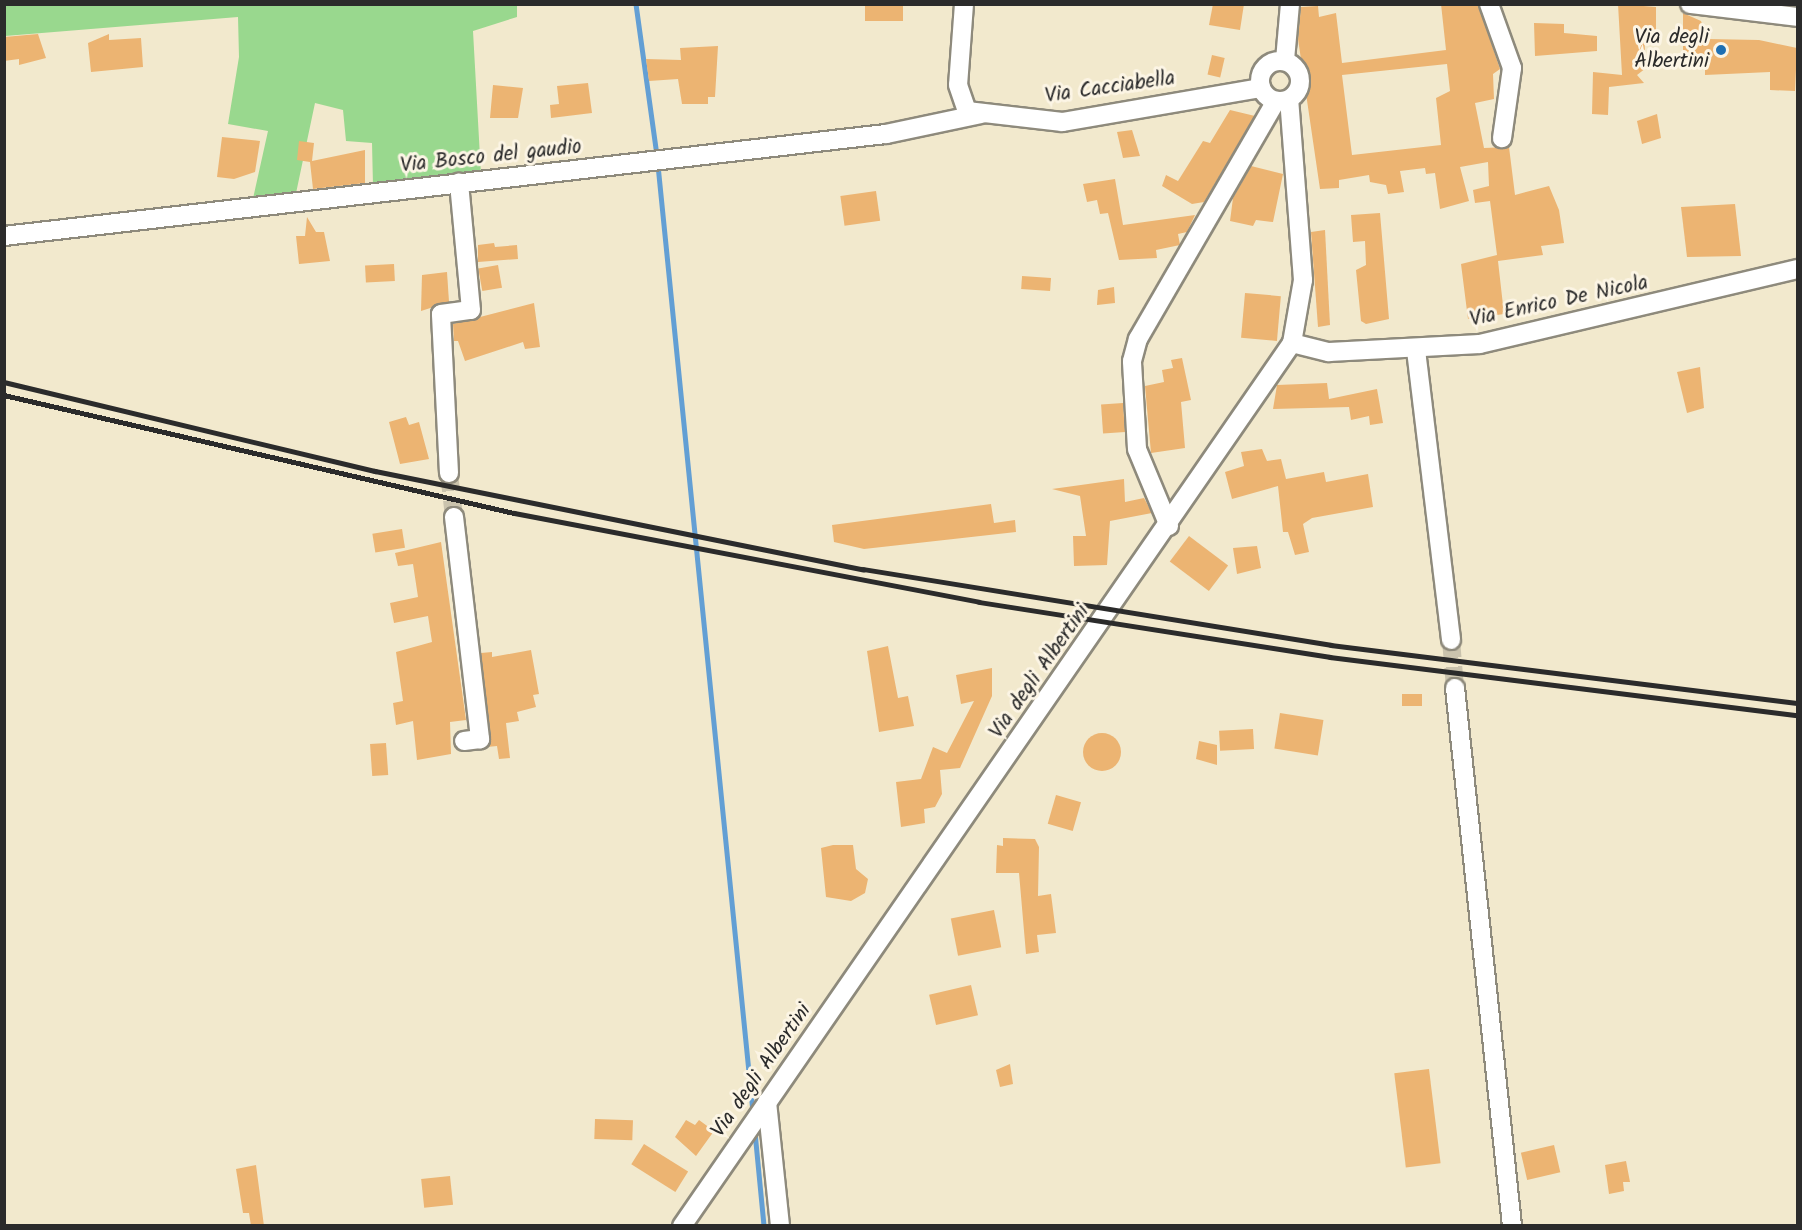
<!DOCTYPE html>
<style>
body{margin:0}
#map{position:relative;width:1802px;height:1230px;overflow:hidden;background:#f2e9cd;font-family:Kalam,sans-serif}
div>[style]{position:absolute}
.green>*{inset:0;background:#99d88e}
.stream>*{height:4.5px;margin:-2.25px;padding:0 2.25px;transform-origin:2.25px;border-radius:2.25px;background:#639fd4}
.building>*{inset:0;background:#ecb472;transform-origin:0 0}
.round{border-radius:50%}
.street-tunnel>*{height:18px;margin-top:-9px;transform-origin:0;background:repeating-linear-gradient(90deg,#cac3ad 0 18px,transparent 0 27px)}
.roads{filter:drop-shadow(2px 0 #8e8a7c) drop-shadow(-2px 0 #8e8a7c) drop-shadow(0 2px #8e8a7c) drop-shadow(0 -2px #8e8a7c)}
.street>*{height:18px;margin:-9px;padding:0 9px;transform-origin:9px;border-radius:9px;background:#fff}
.street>.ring{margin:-9px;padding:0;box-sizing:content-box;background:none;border:18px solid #fff;border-radius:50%}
.rail>*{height:4.5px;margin:-2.25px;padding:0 2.25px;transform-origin:2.25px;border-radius:2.25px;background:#2b2b2b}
.dots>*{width:16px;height:16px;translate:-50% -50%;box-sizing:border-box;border:3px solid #fcf5e5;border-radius:50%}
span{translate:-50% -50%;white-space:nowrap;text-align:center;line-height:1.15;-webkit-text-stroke:6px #fcf5e5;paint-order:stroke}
.poi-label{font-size:21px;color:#2b2b2b}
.right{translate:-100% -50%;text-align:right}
.street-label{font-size:21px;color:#2b2b2b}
.frame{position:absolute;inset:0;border:6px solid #2b2b2b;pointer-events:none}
</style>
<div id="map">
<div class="green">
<div style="clip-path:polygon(517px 4px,517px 17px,473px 31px,481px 175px,373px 186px,372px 143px,346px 141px,343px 110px,315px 103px,295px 198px,252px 203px,268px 131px,228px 124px,239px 57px,238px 17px,5px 36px,4px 5px)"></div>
</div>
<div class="stream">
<div style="left:636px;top:4px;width:153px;rotate:82.1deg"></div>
<div style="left:658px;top:165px;width:952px;rotate:84.27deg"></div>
<div style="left:755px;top:1132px;width:94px;rotate:84.5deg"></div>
</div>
<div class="building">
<div style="left:865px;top:4px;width:38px;height:17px"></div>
<div style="clip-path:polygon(1213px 4px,1244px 4px,1240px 30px,1209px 25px)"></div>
<div style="clip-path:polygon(evenodd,1441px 4px,1478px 4px,1500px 69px,1493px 74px,1494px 99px,1475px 103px,1484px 148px,1509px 147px,1515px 195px,1549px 186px,1559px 210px,1564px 243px,1541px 246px,1543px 255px,1498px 261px,1504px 314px,1468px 319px,1461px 264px,1497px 255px,1490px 201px,1475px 203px,1473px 190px,1489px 186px,1488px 162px,1460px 167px,1469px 201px,1440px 209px,1435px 173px,1426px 174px,1425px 168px,1400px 171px,1404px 192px,1388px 194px,1386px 185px,1370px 182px,1369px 175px,1339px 180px,1339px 188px,1320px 189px,1298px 39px,1301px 7px,1318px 6px,1319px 17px,1336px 13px,1342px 63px,1446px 50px,1441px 4px,1447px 64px,1450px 91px,1436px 98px,1441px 145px,1352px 155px,1342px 75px,1447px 64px)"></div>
<div style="clip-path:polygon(1618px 4px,1656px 7px,1656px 33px,1644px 33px,1646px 68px,1637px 75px,1644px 83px,1609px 87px,1608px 115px,1592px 114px,1593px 72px,1622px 75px)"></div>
<div style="clip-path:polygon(1683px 13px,1701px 21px,1707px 39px,1759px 40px,1797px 48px,1795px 91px,1770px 90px,1770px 72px,1705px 75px,1705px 61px,1683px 60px)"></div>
<div style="clip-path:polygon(1534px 23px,1564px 24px,1564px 33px,1597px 36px,1597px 51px,1535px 56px)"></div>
<div style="clip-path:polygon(38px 34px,46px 58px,19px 65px,19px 59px,4px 61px,4px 37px)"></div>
<div style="clip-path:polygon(109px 34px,109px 40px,141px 38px,143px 67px,91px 72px,88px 43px)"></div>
<div style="clip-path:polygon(718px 46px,715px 97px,708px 97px,708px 104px,682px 104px,678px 79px,649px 81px,646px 59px,681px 60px,680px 48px)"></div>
<div style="left:1212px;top:55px;width:13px;height:20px;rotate:13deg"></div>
<div style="clip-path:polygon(588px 83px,592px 113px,551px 118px,550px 105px,559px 104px,557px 86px)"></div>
<div style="clip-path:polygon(493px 85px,523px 88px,518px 118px,490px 118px)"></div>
<div style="clip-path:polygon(1230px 110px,1255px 116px,1204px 202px,1192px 204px,1162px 186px,1166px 175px,1178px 181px,1203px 141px,1210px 143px)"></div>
<div style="clip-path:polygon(1657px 114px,1661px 138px,1642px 144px,1637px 121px)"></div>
<div style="clip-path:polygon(1132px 130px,1140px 156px,1123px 158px,1117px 132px)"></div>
<div style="clip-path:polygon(222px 137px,260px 141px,255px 172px,234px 179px,217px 177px)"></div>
<div style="clip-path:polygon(299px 141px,314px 143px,312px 161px,365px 150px,365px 183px,313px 189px,310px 162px,297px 160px)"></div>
<div style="clip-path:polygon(1251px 166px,1283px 174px,1273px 222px,1256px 220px,1253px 226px,1230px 221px,1233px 198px)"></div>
<div style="clip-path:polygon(1115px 179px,1123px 225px,1195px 215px,1187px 232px,1178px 234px,1180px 245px,1156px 250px,1157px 258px,1119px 260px,1108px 213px,1100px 214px,1097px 200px,1087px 202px,1083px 184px)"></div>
<div style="left:876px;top:191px;width:30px;height:36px;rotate:82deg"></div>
<div style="clip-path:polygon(1735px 204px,1741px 256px,1687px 257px,1681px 207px)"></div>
<div style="clip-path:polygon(1380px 213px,1389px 319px,1366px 324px,1361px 321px,1356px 270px,1366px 265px,1365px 241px,1353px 242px,1351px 215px)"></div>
<div style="clip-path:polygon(307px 217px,316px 232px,324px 232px,330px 261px,299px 264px,296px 236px,305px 236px)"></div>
<div style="clip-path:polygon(1325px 230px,1330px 325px,1318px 327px,1311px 232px)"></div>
<div style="clip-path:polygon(494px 243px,495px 247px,517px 245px,518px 259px,478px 262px,478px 245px)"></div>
<div style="left:394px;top:264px;width:17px;height:29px;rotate:87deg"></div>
<div style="left:498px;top:265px;width:23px;height:20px;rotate:80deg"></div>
<div style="clip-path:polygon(447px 272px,449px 302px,421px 311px,422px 275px)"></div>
<div style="left:1051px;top:278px;width:13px;height:29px;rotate:94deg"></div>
<div style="clip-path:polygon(1114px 287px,1115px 303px,1097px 305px,1098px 290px)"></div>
<div style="left:1245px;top:293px;width:36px;height:45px;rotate:5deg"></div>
<div style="clip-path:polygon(534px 303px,540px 347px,525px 349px,523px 342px,465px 361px,458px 341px,454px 341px,453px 324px)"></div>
<div style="clip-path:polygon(1182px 358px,1191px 400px,1181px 402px,1185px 448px,1151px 453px,1145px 386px,1164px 382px,1162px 370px,1173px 368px,1171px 360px)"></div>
<div style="clip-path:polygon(1700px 367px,1704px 408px,1687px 413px,1677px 372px)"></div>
<div style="clip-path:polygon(1327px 383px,1329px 399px,1377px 389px,1383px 423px,1370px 425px,1369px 416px,1351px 420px,1349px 407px,1273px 409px,1277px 385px)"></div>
<div style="left:1123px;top:403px;width:29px;height:22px;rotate:86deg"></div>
<div style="clip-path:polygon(406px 417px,409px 425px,419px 422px,429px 459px,400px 464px,389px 422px)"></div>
<div style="clip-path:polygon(1262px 449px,1267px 461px,1281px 459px,1286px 479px,1324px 472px,1326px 482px,1368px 474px,1373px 507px,1312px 518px,1303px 524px,1309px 552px,1295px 555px,1288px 532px,1283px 532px,1278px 486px,1232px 499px,1225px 472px,1244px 466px,1241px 452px)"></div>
<div style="clip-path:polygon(1124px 479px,1125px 502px,1144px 498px,1152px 513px,1110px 521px,1107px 565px,1074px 566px,1073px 536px,1086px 536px,1080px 496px,1052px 489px)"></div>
<div style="clip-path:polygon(991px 504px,994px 523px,1015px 520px,1016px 532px,864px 549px,834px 542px,832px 525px)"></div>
<div style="left:402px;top:529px;width:19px;height:30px;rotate:81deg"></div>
<div style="left:1189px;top:536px;width:49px;height:32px;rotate:37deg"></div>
<div style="clip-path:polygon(441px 542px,466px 720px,450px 722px,451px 754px,417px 760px,413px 721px,396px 725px,393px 703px,403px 701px,396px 652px,432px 642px,428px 616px,394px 623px,390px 603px,418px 597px,413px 564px,398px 566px,395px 553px)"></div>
<div style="clip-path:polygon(1257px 546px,1261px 568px,1237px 574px,1233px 548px)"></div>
<div style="clip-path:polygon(888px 646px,898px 698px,908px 696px,914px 726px,879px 732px,867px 651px)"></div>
<div style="clip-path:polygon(531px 650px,539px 694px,533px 695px,536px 707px,517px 712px,519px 721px,506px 723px,510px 758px,499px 759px,497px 746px,487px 747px,491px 738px,481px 653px,492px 652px,492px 657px)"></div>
<div style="clip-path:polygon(992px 668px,992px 696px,960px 768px,940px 770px,942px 794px,935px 807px,924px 809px,925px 823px,901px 827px,896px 782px,921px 779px,933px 747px,947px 753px,974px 701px,961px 704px,956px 675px)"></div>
<div style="left:1402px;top:694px;width:20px;height:12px"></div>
<div style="left:1280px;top:713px;width:44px;height:36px;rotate:9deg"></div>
<div style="left:1253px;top:729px;width:20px;height:34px;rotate:87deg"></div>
<div class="round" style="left:1083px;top:733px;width:38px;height:38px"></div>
<div style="clip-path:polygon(1199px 741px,1217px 745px,1217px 765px,1196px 759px)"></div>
<div style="left:386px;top:743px;width:32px;height:16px;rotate:86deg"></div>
<div style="left:1056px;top:795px;width:26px;height:30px;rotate:16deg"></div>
<div style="clip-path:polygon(1003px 838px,1035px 839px,1039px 847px,1038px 896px,1051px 894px,1056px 933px,1037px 935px,1039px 952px,1026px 954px,1019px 873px,996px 873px,997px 845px,1003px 846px)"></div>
<div style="clip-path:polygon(833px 845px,853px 845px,856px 869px,868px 879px,865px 893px,851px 901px,826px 897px,821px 848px)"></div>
<div style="left:994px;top:910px;width:38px;height:44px;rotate:79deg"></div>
<div style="left:971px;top:985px;width:31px;height:43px;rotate:77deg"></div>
<div style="clip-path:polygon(1010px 1064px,1013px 1084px,1000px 1087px,996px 1070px)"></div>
<div style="left:1429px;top:1069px;width:95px;height:35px;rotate:83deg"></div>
<div style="left:595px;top:1119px;width:38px;height:20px;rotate:2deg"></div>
<div style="clip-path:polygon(686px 1120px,695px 1125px,699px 1120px,714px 1131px,696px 1156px,675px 1137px)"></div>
<div style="left:644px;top:1144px;width:52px;height:24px;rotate:32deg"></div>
<div style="left:1554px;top:1145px;width:28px;height:34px;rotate:77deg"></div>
<div style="clip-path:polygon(1626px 1161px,1630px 1182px,1623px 1182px,1624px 1191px,1609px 1194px,1605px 1165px)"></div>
<div style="clip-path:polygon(256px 1165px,264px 1226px,251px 1226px,249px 1213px,243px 1213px,236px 1169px)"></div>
<div style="left:450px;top:1176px;width:29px;height:29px;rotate:84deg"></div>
</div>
<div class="street-tunnel">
<div style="left:449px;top:473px;width:44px;rotate:83.5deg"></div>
<div style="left:1451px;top:640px;width:48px;rotate:85.2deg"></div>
</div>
<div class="roads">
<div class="street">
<div style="left:964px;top:4px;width:81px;rotate:94.2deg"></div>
<div style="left:958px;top:85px;width:28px;rotate:71deg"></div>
<div style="left:967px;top:111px;width:96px;rotate:6.6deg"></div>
<div style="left:1062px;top:122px;width:202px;rotate:-9.7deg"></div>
<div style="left:1489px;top:4px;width:68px;rotate:70.2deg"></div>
<div style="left:1512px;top:68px;width:71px;rotate:98.1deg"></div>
<div style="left:1690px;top:4px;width:109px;rotate:6.9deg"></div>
<div style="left:1285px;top:60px;width:56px;rotate:-84.9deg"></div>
<div class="ring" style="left:1260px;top:61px;width:22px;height:22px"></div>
<div style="left:4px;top:236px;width:888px;rotate:-6.6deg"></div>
<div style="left:886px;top:134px;width:97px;rotate:-11.9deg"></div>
<div style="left:1292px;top:343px;width:38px;rotate:14deg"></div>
<div style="left:1329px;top:352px;width:151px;rotate:-3deg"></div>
<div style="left:1480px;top:344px;width:327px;rotate:-13.3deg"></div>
<div style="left:1416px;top:350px;width:292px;rotate:83.1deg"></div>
<div style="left:449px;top:473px;width:159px;rotate:-92.9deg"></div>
<div style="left:441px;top:314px;width:30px;rotate:-8deg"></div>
<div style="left:471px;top:310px;width:128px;rotate:-95.4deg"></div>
<div style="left:454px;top:517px;width:224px;rotate:83.3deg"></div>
<div style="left:480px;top:739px;width:16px;rotate:173deg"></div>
<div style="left:1169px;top:526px;width:83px;rotate:-112.6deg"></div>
<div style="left:1137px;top:449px;width:88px;rotate:-93.3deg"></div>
<div style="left:1132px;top:361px;width:23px;rotate:-75deg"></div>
<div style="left:1138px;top:339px;width:275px;rotate:-59.9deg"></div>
<div style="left:1455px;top:688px;width:541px;rotate:83.95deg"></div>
<div style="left:767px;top:1102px;width:125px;rotate:84deg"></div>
<div style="left:682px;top:1226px;width:1073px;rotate:-55.36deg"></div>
<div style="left:1292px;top:343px;width:64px;rotate:-80.1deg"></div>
<div style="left:1303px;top:280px;width:181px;rotate:-94.4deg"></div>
</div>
</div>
<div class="rail">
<div style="left:4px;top:382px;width:382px;rotate:13.5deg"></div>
<div style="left:375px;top:471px;width:498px;rotate:11.4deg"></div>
<div style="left:863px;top:569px;width:474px;rotate:9.2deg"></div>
<div style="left:1331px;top:645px;width:471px;rotate:7.1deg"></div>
<div style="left:4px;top:395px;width:523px;rotate:13.03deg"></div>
<div style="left:514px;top:513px;width:473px;rotate:10.8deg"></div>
<div style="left:979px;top:602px;width:355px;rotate:8.9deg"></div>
<div style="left:1330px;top:657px;width:472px;rotate:7.1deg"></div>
</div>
<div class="dots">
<div style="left:1721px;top:50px;background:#1f6fb2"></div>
</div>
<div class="poi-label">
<span class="right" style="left:1709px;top:50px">Via degli<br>Albertini</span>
</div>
<div class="street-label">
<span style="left:1110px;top:88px;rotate:-8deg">Via Cacciabella</span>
<span style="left:491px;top:157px;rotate:-6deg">Via Bosco del gaudio</span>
<span style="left:1559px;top:302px;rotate:-12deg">Via Enrico De Nicola</span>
<span style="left:1040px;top:672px;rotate:-55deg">Via degli Albertini</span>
<span style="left:762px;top:1071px;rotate:-55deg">Via degli Albertini</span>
</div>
<div class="frame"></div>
</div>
